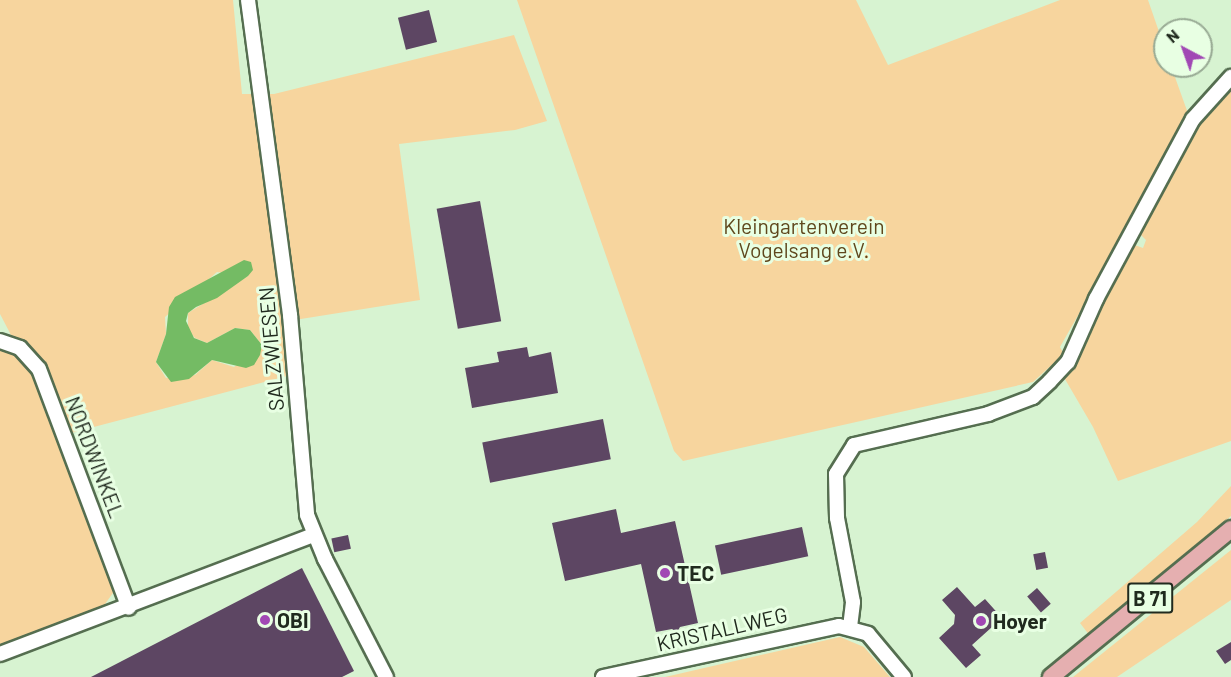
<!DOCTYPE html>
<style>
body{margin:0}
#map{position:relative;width:1231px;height:677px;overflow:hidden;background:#d7f3d1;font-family:Barlow,sans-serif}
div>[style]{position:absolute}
.green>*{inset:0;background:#f7d59e}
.water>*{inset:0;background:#74bb64}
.building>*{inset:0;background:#5d4663;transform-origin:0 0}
.roads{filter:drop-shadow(2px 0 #556e50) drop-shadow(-2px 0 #556e50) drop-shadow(0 2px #556e50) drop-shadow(0 -2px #556e50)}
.minor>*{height:14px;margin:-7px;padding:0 7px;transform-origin:7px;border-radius:7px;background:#fff}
.major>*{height:16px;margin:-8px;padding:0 8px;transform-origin:8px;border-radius:8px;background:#e5afb0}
.dots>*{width:16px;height:16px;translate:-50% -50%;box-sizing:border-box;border:3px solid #e8ffe3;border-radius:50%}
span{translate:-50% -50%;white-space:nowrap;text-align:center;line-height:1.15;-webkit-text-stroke:6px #e8ffe3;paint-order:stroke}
.shield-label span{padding:2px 4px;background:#e8ffe3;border:2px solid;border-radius:4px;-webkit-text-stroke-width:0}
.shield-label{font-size:20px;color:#202a1e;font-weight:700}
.park-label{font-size:21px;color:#5f471c}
.street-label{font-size:21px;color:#202a1e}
.poi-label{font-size:21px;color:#202a1e;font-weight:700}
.left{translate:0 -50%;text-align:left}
.north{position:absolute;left:1153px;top:18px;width:60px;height:60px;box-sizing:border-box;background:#e8ffe3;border:2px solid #98aa94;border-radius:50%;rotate:319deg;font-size:16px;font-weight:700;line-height:24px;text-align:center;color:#202a1e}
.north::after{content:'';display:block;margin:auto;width:21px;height:27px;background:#a148b4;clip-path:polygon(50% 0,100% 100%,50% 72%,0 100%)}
</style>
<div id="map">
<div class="green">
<div style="clip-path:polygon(evenodd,0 0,233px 0,242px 94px,274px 94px,514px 35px,547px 121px,515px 130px,399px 144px,420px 300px,282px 322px,287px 376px,71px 433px,45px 368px,29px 344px,11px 335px,0 314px,0 0,217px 272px,248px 276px,188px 313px,188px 330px,195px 338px,207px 343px,235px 328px,250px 330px,262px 345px,234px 367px,212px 360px,195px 375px,166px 378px,156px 362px,166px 334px,165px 317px,217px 272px)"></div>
<div style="clip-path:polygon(517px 0,856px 0,888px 65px,1060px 0,1148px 0,1165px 49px,1165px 66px,1171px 66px,1190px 119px,1060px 347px,1073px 371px,1098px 308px,1132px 244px,1143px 248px,1146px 240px,1140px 234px,1209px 109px,1231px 85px,1231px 441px,1118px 481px,1093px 427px,1055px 362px,1033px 382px,683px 461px,674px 451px)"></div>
<div style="clip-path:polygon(0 347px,19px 352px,37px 374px,115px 590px,103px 607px,0 645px)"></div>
<div style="clip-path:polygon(1231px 486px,1231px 516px,1090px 636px,1080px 623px,1197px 522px)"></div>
<div style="clip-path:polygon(1231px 550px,1231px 600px,1117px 677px,1073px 677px)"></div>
<div style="clip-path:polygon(840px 637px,864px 647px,890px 677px,665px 677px)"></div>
</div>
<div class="water">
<div style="clip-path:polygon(244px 260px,251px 262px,253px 270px,248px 276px,217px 298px,196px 307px,188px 313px,186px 321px,194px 338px,207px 343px,235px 328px,250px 330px,262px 345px,260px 355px,254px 365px,246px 368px,212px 360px,189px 379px,171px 382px,156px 362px,166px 334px,169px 307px,175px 297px)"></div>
</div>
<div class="building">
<div style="left:429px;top:10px;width:33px;height:32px;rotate:76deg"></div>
<div style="left:480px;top:201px;width:122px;height:44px;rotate:80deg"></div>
<div style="clip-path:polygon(527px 347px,529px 357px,551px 352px,558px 393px,472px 408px,465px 368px,499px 362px,497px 352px)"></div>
<div style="left:603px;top:419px;width:41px;height:123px;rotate:79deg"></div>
<div style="clip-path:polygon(616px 509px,621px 533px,675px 521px,698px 623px,680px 627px,677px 632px,672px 629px,656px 632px,641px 564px,565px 581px,552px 523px)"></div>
<div style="left:802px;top:527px;width:30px;height:89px;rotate:78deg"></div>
<div style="left:348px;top:535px;width:14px;height:17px;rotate:78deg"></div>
<div style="left:1045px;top:552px;width:16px;height:12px;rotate:79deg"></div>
<div style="clip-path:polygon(302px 568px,354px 671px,342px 677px,91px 677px)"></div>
<div style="clip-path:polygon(957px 587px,975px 607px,985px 599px,1002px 618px,972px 645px,981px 655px,966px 668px,939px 638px,954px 624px,955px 615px,942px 600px)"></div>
<div style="left:1037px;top:588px;width:21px;height:13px;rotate:49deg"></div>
<div style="clip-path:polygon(1231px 642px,1231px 660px,1225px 664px,1216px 651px)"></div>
</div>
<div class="roads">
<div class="minor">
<div style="left:248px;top:0;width:318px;rotate:82.4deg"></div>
<div style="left:290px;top:315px;width:201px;rotate:85.1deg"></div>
<div style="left:307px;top:515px;width:48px;rotate:67.8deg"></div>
<div style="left:325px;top:559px;width:133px;rotate:62.7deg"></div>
<div style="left:0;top:341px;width:21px;rotate:19deg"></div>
<div style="left:20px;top:348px;width:28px;rotate:48deg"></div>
<div style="left:39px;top:369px;width:255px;rotate:69.4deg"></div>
<div style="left:850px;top:627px;width:25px;rotate:-83deg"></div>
<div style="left:853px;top:602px;width:86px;rotate:-100.8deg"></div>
<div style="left:837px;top:518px;width:44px;rotate:-91.3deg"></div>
<div style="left:836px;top:474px;width:34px;rotate:-58deg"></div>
<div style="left:854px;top:445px;width:138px;rotate:-13deg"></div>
<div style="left:988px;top:414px;width:48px;rotate:-20.7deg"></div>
<div style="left:1033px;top:397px;width:23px;rotate:-43deg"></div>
<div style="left:1050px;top:381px;width:26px;rotate:-47deg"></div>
<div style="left:1068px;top:362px;width:69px;rotate:-66deg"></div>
<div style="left:1096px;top:299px;width:204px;rotate:-61.7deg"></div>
<div style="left:1193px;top:119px;width:57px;rotate:-47.9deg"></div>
<div style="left:0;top:654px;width:336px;rotate:-20.8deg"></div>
<div style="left:603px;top:677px;width:241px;rotate:-12.2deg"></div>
<div style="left:839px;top:626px;width:30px;rotate:15deg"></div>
<div style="left:868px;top:634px;width:56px;rotate:50.1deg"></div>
</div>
<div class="major">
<div style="left:1051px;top:677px;width:233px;rotate:-39.4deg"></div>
</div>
</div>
<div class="dots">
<div style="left:665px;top:573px;background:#a148b4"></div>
<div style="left:265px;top:620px;background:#a148b4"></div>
<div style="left:981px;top:621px;background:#a148b4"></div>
</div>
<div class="shield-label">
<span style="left:1150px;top:598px">B 71</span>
</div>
<div class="park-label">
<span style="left:804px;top:238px">Kleingartenverein<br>Vogelsang e.V.</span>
</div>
<div class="street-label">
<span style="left:271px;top:349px;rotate:-95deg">SALZWIESEN</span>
<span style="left:95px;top:457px;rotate:69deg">NORDWINKEL</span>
<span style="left:722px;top:629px;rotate:-13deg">KRISTALLWEG</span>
</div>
<div class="poi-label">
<span class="left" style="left:677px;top:573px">TEC</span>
<span class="left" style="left:277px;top:620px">OBI</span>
<span class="left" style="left:993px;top:621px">Hoyer</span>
</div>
<div class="north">N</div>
</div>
